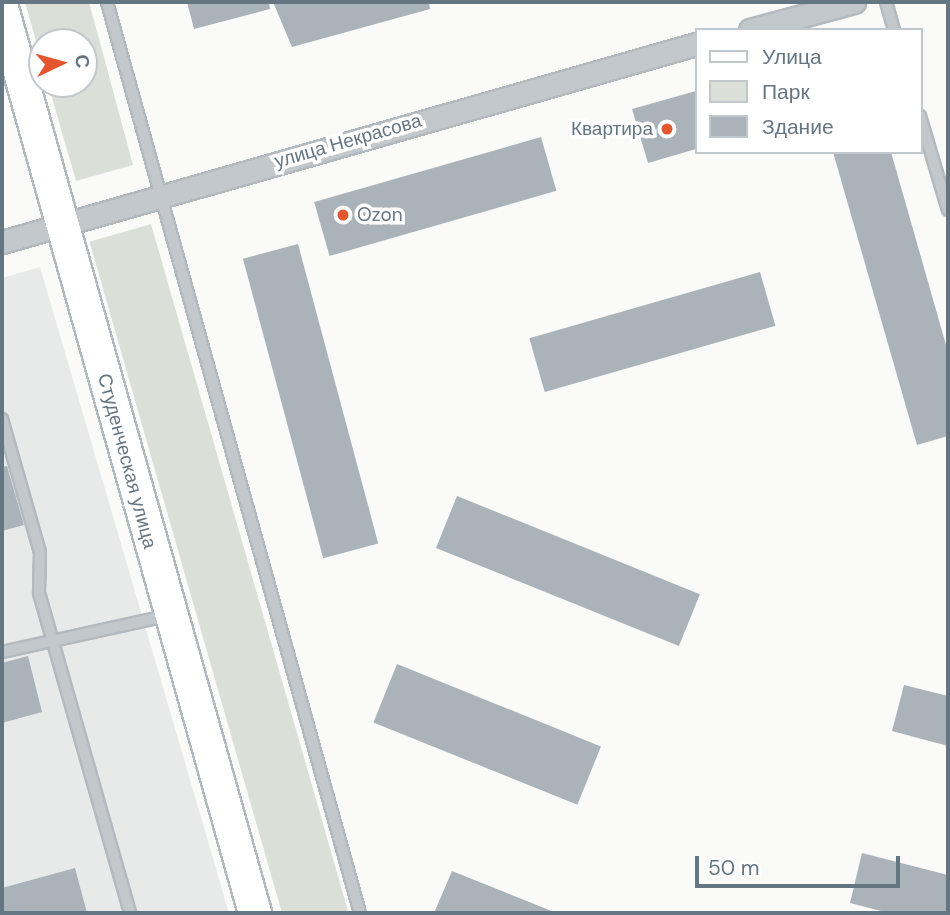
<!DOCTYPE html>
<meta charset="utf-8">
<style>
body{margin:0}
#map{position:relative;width:950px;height:915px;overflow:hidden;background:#fafaf8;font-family:"DM Sans",sans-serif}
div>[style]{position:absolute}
.built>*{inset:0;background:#e8e9e9}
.green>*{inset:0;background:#dadfd7;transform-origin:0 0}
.building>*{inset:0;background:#aab3b9;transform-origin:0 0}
.roads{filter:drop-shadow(2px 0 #b3babf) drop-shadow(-2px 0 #b3babf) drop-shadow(0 2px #b3babf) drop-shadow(0 -2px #b3babf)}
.service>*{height:10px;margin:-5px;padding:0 5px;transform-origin:5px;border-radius:5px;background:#c3c8cc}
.minor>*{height:21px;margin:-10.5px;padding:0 10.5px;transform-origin:10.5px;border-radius:10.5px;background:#c3c8cc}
.secondary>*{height:32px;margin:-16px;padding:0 16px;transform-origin:16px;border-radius:16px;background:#fff}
.dots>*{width:19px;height:19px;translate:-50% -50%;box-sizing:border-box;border:4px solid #fff;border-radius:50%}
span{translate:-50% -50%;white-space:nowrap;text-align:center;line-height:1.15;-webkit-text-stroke:7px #fff;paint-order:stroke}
.poi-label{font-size:19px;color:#657683}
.right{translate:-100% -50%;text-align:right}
.left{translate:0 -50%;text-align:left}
.street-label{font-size:19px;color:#657683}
.frame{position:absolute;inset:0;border:4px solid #657683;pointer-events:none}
.legend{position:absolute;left:695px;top:28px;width:228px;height:126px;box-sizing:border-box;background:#fff;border:2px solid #c1c8cd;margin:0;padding:9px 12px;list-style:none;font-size:21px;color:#657683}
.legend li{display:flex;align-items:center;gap:14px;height:35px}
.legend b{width:35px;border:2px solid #c1c8cd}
.north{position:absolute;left:28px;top:28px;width:70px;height:70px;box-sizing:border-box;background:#fff;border:2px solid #c1c8cd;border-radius:50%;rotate:85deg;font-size:19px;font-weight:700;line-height:28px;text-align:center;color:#657683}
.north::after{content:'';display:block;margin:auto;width:24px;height:32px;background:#e4572e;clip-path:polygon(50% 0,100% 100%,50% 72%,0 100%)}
.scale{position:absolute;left:695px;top:856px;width:205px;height:32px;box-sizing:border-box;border:4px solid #657683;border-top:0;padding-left:9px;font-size:21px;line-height:24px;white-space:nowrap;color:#657683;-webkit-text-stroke:5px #fff;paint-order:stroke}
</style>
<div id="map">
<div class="built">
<div style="clip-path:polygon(40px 267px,229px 913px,2px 913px,2px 278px)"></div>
</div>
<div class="green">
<div style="clip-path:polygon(25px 2px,89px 2px,133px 165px,76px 181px,48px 84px,84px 84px,84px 42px,42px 42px,42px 62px)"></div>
<div style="left:151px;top:224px;width:716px;height:64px;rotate:74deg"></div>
</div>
<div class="building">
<div style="clip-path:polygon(187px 2px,269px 2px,270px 9px,194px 29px)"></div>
<div style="clip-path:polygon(273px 2px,429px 2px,430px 9px,292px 47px)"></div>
<div style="clip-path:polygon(696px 91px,696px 149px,648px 163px,632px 109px)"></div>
<div style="left:541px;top:137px;width:56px;height:236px;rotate:74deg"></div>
<div style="clip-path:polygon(833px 152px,891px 152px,948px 352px,948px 436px,917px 445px)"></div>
<div style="left:298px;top:244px;width:310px;height:57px;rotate:75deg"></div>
<div style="left:760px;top:272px;width:56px;height:240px;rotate:74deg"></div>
<div style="clip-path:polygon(7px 466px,24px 525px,2px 531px,2px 467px)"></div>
<div style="left:457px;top:496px;width:262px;height:56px;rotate:22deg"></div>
<div style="clip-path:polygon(28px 656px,42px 712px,2px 723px,2px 663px)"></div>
<div style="left:397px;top:664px;width:220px;height:63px;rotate:22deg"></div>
<div style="clip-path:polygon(904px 685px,948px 696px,948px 746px,892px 731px)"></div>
<div style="clip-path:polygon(862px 853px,948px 875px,948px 913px,889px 913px,850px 903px)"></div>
<div style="clip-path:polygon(75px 868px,87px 913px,2px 913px,2px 888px)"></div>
<div style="clip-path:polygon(452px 871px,554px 912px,554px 913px,434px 913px)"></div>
</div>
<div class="roads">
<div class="service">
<div style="left:107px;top:2px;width:945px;rotate:74.48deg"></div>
<div style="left:886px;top:2px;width:29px;rotate:74deg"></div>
<div style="left:920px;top:116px;width:98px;rotate:73.4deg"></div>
<div style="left:2px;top:419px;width:138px;rotate:74.1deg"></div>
<div style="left:40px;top:552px;width:41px;rotate:91.4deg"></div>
<div style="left:39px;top:593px;width:333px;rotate:74.1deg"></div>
<div style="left:2px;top:652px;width:172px;rotate:-12.4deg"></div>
</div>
<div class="minor">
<div style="left:750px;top:30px;width:108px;rotate:-15.1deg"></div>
<div style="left:2px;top:242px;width:722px;rotate:-15.92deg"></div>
</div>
<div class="secondary">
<div style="left:2px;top:8px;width:940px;rotate:74.38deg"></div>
</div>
</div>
<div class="dots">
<div style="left:667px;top:129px;background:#e4572e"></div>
<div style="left:343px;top:215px;background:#e4572e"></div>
</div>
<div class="poi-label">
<span class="right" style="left:653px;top:129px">Квартира</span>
<span class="left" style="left:357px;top:215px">Ozon</span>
</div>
<div class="street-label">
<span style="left:348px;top:141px;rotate:-16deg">улица Некрасова</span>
<span style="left:127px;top:461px;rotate:75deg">Студенческая улица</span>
</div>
<div class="frame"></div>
<ul class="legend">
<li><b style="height:9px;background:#fff"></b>Улица</li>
<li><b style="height:19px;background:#dadfd7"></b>Парк</li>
<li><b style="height:19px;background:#aab3b9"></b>Здание</li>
</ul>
<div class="north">С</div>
<div class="scale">50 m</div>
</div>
